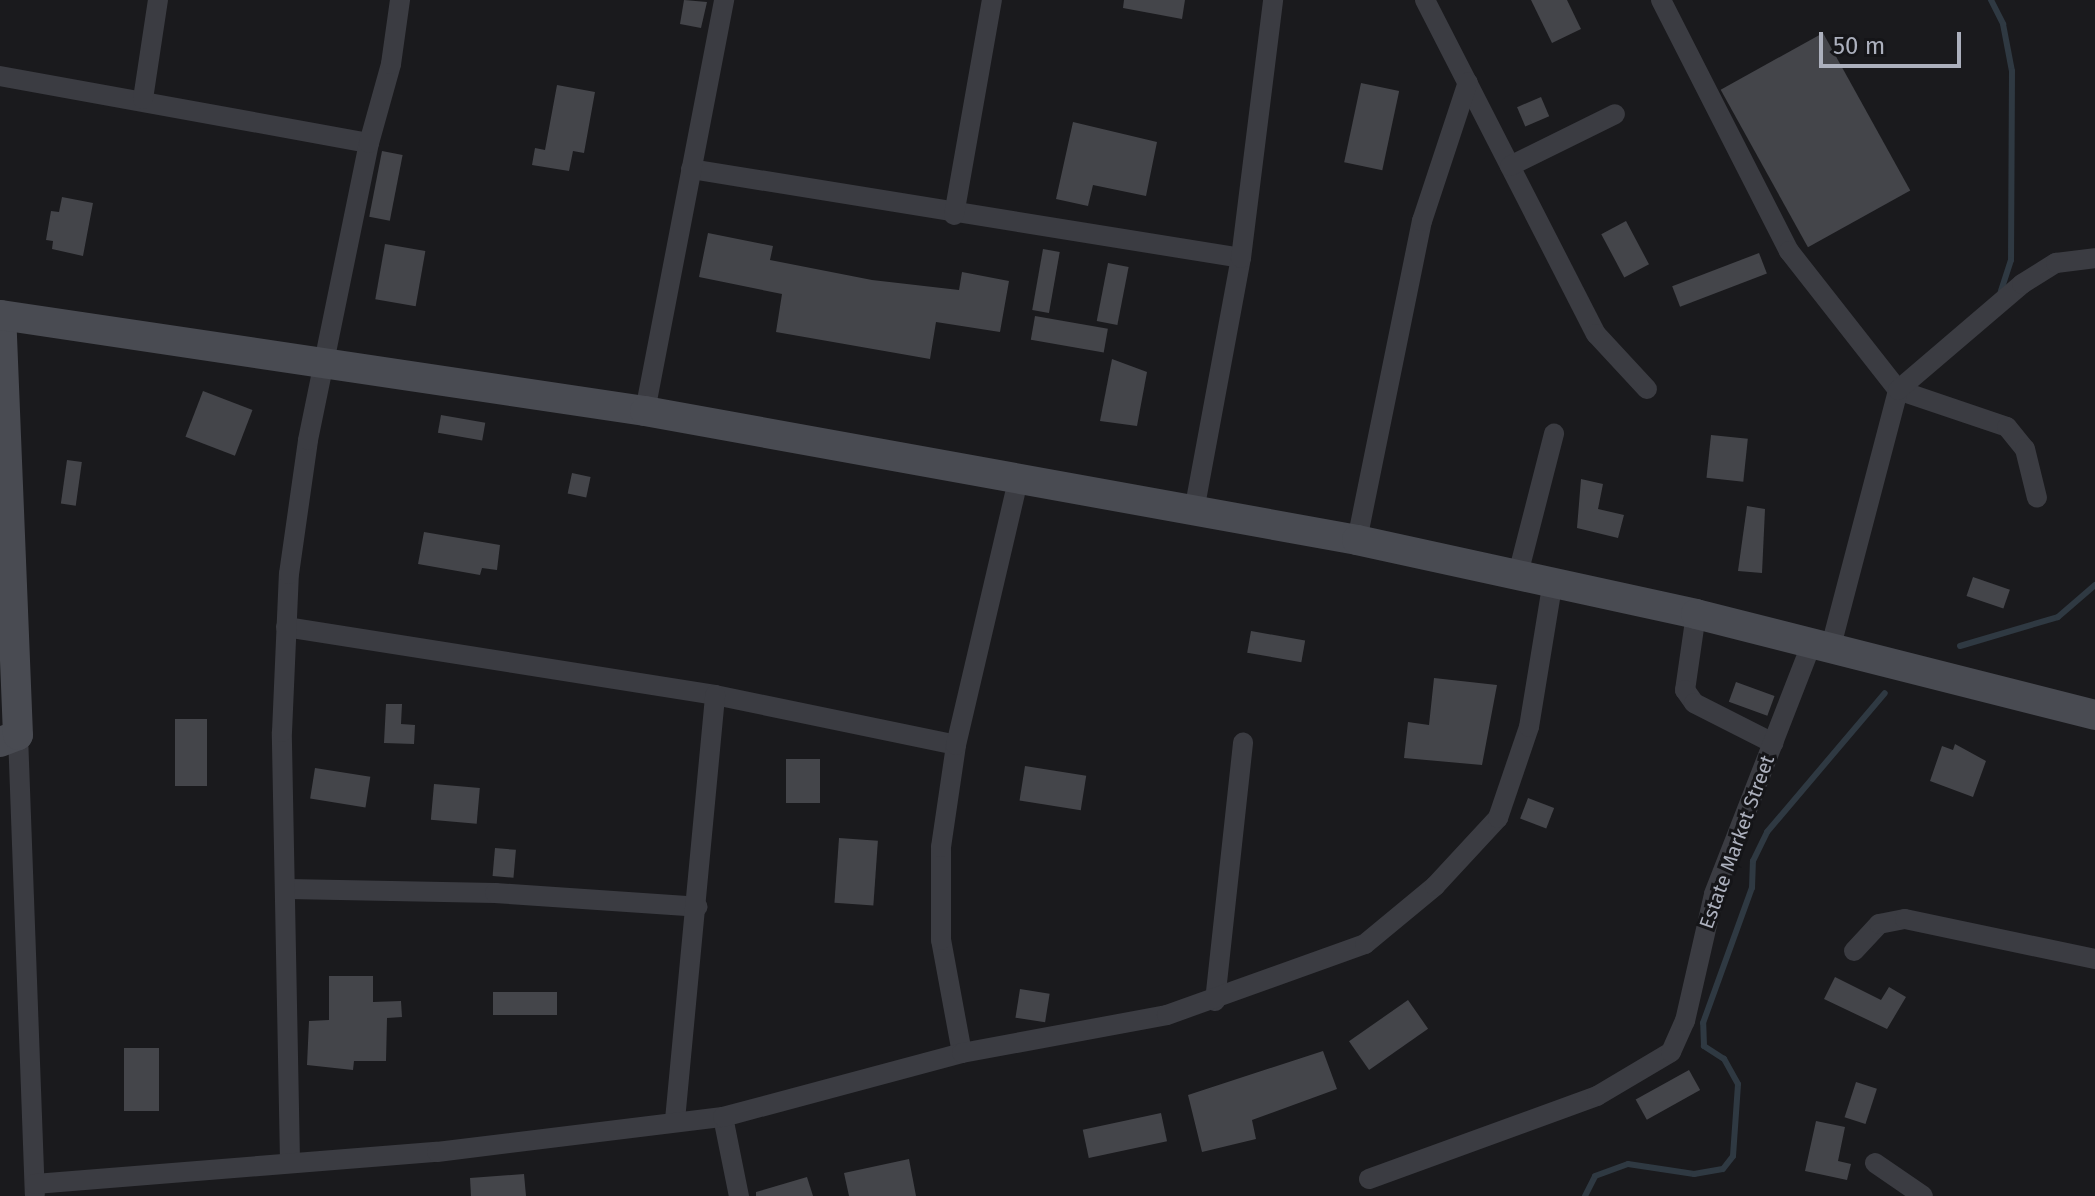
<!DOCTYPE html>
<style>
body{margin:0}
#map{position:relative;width:2095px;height:1196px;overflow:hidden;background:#1a1a1d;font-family:"Fira Sans",sans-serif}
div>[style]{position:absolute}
.stream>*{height:6px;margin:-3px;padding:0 3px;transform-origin:3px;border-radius:3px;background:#2f3942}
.building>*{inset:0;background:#44454a;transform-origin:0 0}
.street>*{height:20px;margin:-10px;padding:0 10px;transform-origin:10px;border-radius:10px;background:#3b3c42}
.secondary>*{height:30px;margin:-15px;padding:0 15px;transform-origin:15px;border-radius:15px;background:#494b52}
span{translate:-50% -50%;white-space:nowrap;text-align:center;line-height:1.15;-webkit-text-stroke:6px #151518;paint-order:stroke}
.street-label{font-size:20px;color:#acb0bd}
.scale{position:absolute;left:1819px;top:32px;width:142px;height:36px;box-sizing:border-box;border:4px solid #acb0bd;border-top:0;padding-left:10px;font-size:24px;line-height:28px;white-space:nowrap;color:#acb0bd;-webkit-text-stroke:6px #151518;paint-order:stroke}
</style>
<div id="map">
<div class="stream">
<div style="left:1991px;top:0;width:27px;rotate:63deg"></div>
<div style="left:2003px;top:24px;width:48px;rotate:79.2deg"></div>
<div style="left:2012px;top:71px;width:189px;rotate:90.3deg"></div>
<div style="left:2011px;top:260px;width:33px;rotate:108deg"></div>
<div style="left:1960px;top:646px;width:102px;rotate:-16.5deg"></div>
<div style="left:2058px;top:617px;width:49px;rotate:-40.9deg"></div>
<div style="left:1585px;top:1196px;width:22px;rotate:-63deg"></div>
<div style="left:1595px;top:1176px;width:35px;rotate:-20deg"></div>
<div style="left:1628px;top:1164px;width:67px;rotate:8.6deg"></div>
<div style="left:1694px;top:1174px;width:29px;rotate:-10deg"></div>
<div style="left:1723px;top:1169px;width:16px;rotate:-52deg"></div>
<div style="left:1733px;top:1156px;width:72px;rotate:-86deg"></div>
<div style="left:1738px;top:1084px;width:29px;rotate:-119deg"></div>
<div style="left:1724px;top:1059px;width:24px;rotate:-147deg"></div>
<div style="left:1704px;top:1046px;width:23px;rotate:-92deg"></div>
<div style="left:1703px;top:1023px;width:144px;rotate:-70.1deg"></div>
<div style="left:1752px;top:888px;width:27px;rotate:-88deg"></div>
<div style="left:1753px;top:861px;width:32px;rotate:-64deg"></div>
<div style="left:1767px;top:832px;width:182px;rotate:-49.7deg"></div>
</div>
<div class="building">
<div style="clip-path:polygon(684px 0,707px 2px,701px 28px,680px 24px)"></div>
<div style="clip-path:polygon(1124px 0,1185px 0,1182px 19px,1123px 8px)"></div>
<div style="clip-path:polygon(1531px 0,1567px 0,1581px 29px,1552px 43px)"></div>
<div style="left:1823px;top:33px;width:180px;height:117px;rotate:61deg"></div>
<div style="left:1361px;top:83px;width:39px;height:81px;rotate:12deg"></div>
<div style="clip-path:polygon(557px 85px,595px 92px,584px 153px,573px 151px,569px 171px,532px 165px,535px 148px,545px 150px)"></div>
<div style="left:1541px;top:97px;width:21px;height:26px;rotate:67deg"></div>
<div style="clip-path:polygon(1073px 122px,1157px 142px,1146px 196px,1093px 185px,1088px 206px,1056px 199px)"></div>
<div style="left:382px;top:151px;width:21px;height:67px;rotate:11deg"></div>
<div style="clip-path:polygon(62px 197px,93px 203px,83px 256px,52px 249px,53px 241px,46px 240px,51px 211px,59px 212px)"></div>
<div style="left:1626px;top:221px;width:49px;height:28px;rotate:62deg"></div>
<div style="clip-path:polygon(708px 233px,773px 246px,770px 260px,872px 280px,959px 290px,962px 272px,1009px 281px,1000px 332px,936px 322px,930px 359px,776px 332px,782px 294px,699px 277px)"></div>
<div style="left:385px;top:244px;width:41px;height:56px;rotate:10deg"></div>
<div style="left:1043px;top:249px;width:17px;height:62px;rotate:10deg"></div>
<div style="left:1759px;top:253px;width:22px;height:93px;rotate:69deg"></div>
<div style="left:1108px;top:263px;width:21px;height:59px;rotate:11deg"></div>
<div style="left:1035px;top:316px;width:74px;height:24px;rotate:10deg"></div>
<div style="clip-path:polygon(1112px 359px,1147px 372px,1137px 426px,1100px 421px)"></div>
<div style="left:203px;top:391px;width:53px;height:49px;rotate:21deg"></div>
<div style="left:441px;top:415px;width:45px;height:18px;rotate:10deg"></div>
<div style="left:1711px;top:435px;width:37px;height:43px;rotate:6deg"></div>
<div style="left:67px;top:460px;width:15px;height:44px;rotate:8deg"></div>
<div style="left:572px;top:473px;width:19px;height:21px;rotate:12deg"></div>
<div style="clip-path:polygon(1581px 479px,1603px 484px,1598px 509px,1624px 515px,1618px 538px,1577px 528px)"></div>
<div style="clip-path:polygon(1747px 506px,1765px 509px,1762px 573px,1738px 571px)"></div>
<div style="clip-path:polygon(424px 532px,500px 545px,497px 570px,482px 568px,480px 575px,418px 564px)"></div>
<div style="left:1973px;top:577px;width:39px;height:20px;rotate:19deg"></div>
<div style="left:1251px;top:631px;width:55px;height:22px;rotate:10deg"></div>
<div style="clip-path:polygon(1434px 678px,1497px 685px,1482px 765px,1404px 758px,1408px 722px,1429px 725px)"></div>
<div style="left:1736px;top:682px;width:41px;height:21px;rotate:20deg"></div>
<div style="clip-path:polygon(386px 704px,402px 704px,401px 724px,415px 725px,414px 744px,384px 743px)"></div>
<div style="left:175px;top:719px;width:32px;height:67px"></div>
<div style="clip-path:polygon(1955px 744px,1986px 761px,1973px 797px,1930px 781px,1942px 746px,1953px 750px)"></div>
<div style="left:786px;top:759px;width:34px;height:44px"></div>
<div style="left:1025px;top:766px;width:62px;height:35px;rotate:9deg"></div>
<div style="left:315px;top:768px;width:56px;height:31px;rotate:9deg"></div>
<div style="left:434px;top:784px;width:46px;height:36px;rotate:5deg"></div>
<div style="left:1528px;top:798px;width:28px;height:22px;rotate:21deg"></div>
<div style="left:839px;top:838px;width:39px;height:65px;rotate:4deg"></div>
<div style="left:495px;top:848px;width:21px;height:28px;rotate:5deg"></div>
<div style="clip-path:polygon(329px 976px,373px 976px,373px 1002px,401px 1001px,402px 1017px,387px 1018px,386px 1061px,354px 1061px,353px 1070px,307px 1065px,309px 1021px,329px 1020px)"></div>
<div style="clip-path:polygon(1835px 977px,1881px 1000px,1889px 987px,1906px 997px,1887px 1029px,1824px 999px)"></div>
<div style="left:1020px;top:989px;width:30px;height:29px;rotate:9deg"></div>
<div style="left:493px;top:992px;width:64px;height:23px"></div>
<div style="left:1408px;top:1000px;width:35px;height:72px;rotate:55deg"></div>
<div style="left:124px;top:1048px;width:35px;height:63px"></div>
<div style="clip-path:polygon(1323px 1051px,1337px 1089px,1252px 1120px,1256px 1139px,1202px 1152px,1188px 1095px)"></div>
<div style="left:1689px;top:1070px;width:23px;height:61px;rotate:61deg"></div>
<div style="left:1856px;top:1082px;width:22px;height:37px;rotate:18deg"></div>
<div style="left:1161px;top:1113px;width:29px;height:80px;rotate:78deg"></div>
<div style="clip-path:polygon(1816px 1121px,1845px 1127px,1838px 1161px,1851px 1164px,1847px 1180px,1805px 1171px)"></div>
<div style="clip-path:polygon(909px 1159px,916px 1196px,849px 1196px,844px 1173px)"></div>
<div style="clip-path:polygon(524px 1174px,526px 1196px,471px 1196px,470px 1178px)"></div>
<div style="clip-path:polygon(807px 1177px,813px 1196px,756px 1196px,756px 1192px)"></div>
</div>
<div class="street">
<div style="left:1425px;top:0;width:375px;rotate:62.9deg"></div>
<div style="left:1596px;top:334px;width:75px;rotate:47.2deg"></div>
<div style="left:1661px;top:0;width:282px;rotate:63deg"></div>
<div style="left:1789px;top:251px;width:177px;rotate:51.9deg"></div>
<div style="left:1898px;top:390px;width:115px;rotate:18.7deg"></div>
<div style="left:2007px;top:427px;width:28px;rotate:51deg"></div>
<div style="left:2025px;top:449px;width:50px;rotate:76.2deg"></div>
<div style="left:0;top:76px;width:375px;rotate:10.3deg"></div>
<div style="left:143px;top:99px;width:100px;rotate:-81.4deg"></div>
<div style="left:1510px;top:166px;width:117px;rotate:-26.3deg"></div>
<div style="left:691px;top:169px;width:557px;rotate:9.19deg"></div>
<div style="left:954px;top:215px;width:218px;rotate:-80deg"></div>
<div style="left:645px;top:411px;width:419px;rotate:-79.1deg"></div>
<div style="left:1194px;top:511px;width:257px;rotate:-79.5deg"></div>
<div style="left:1241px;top:258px;width:260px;rotate:-82.9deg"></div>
<div style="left:1357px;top:540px;width:326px;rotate:-78.5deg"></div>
<div style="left:1422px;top:221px;width:146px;rotate:-71.7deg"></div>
<div style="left:1518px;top:574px;width:145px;rotate:-75.6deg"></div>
<div style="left:1696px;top:614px;width:77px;rotate:98.2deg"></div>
<div style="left:1685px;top:690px;width:16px;rotate:55deg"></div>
<div style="left:1694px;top:703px;width:89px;rotate:26.9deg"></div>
<div style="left:286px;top:627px;width:434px;rotate:9deg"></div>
<div style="left:715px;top:695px;width:246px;rotate:11.7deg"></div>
<div style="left:1831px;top:646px;width:265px;rotate:-75.3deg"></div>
<div style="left:1898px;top:390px;width:163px;rotate:-40.5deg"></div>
<div style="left:2022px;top:284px;width:40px;rotate:-32deg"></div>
<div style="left:2056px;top:263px;width:39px;rotate:-7deg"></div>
<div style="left:18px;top:735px;width:459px;rotate:87.9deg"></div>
<div style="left:288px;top:889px;width:207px;rotate:1.1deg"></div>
<div style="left:495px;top:893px;width:203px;rotate:3.9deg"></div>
<div style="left:1854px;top:951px;width:37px;rotate:-47deg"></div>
<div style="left:1879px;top:924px;width:26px;rotate:-11deg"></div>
<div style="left:1905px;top:919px;width:194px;rotate:11.9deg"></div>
<div style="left:1215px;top:1001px;width:260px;rotate:-83.8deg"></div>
<div style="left:962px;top:1053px;width:115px;rotate:-100.5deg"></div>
<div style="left:941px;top:940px;width:93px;rotate:-90deg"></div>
<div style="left:941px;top:847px;width:103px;rotate:-81.6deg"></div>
<div style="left:956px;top:745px;width:275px;rotate:-76.8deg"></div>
<div style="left:723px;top:1117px;width:81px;rotate:78.6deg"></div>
<div style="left:675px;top:1120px;width:427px;rotate:-84.6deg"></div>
<div style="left:290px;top:1161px;width:429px;rotate:-91.1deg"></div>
<div style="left:282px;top:732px;width:158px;rotate:-87.5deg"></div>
<div style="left:289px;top:574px;width:135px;rotate:-81.9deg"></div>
<div style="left:308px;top:440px;width:303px;rotate:-78.4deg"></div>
<div style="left:369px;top:143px;width:82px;rotate:-74.4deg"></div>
<div style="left:391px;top:64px;width:65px;rotate:-82deg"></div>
<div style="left:1875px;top:1163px;width:58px;rotate:34.5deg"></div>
<div style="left:1369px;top:1179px;width:243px;rotate:-20deg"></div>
<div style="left:1597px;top:1096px;width:86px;rotate:-30.7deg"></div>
<div style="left:1671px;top:1052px;width:34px;rotate:-66deg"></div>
<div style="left:1685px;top:1021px;width:130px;rotate:-77.1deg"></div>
<div style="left:1714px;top:894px;width:270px;rotate:-68.7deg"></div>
<div style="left:35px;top:1184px;width:403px;rotate:-4.6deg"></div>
<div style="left:437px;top:1152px;width:288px;rotate:-7deg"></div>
<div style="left:723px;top:1117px;width:247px;rotate:-15deg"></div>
<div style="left:962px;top:1053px;width:208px;rotate:-10.5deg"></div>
<div style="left:1167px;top:1015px;width:210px;rotate:-19.7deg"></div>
<div style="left:1365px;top:944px;width:91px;rotate:-39.6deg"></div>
<div style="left:1435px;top:886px;width:93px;rotate:-47.2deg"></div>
<div style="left:1498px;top:818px;width:96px;rotate:-71.2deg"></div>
<div style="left:1529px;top:727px;width:148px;rotate:-80.7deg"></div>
</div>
<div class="secondary">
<div style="left:0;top:742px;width:19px;rotate:-21deg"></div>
<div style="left:18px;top:735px;width:420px;rotate:-92.3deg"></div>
<div style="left:1px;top:315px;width:651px;rotate:8.48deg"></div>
<div style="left:645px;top:411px;width:724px;rotate:10.27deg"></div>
<div style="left:1357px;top:540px;width:347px;rotate:12.3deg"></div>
<div style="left:1696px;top:614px;width:412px;rotate:14.2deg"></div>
</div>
<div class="street-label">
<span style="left:1737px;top:842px;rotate:-70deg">Estate Market Street</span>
</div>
<div class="scale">50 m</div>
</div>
